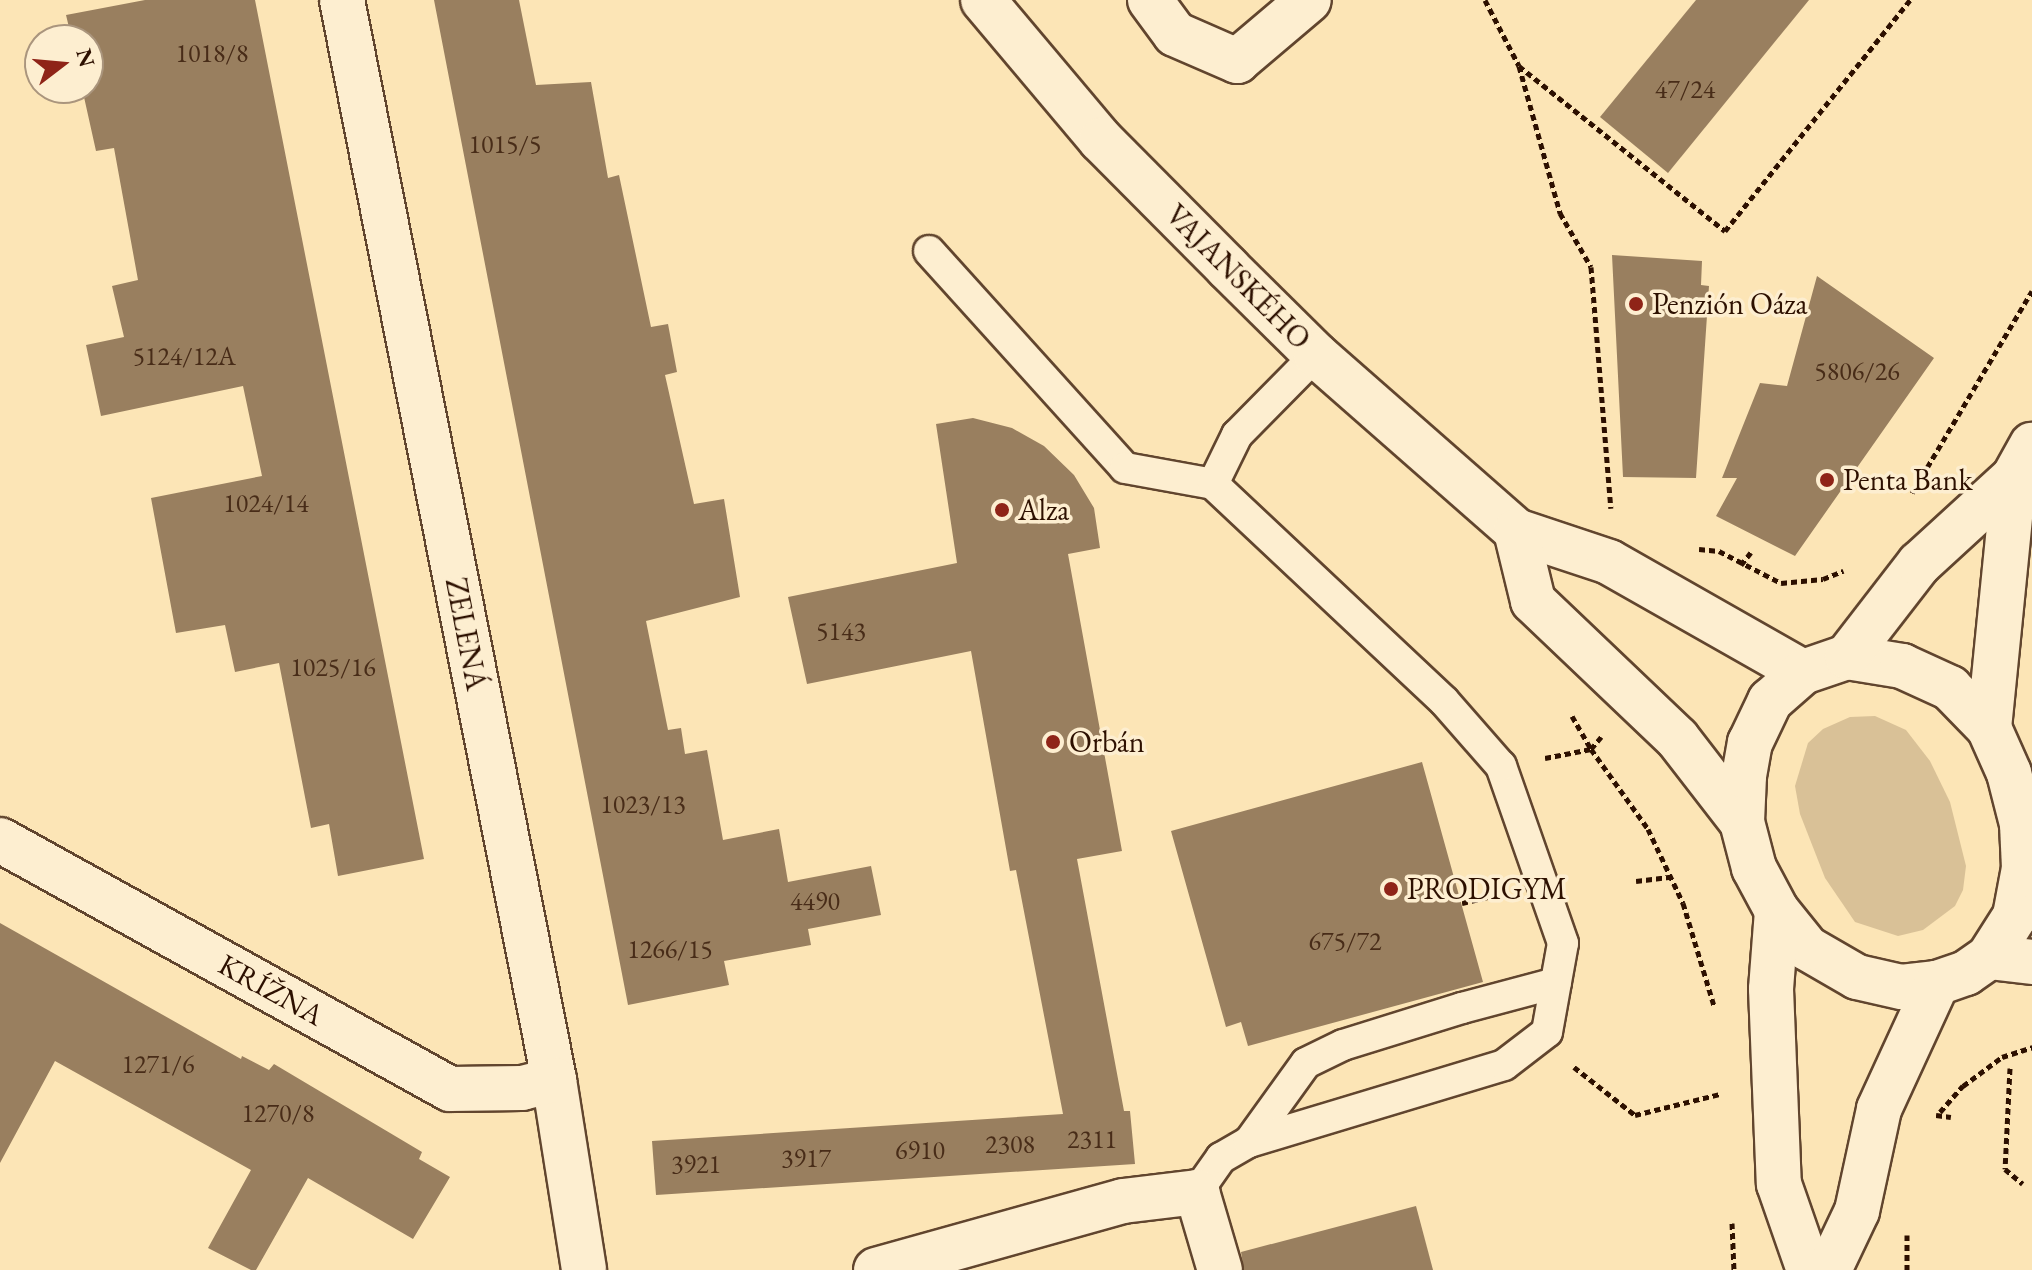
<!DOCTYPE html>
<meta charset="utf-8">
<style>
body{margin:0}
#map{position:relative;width:2032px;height:1270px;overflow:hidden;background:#fce5b6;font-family:"EB Garamond",serif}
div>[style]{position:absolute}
.green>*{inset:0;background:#d9c197}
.building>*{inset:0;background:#997f5f}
.path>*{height:5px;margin-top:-2.5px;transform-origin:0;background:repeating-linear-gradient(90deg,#2d1000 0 6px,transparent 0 10px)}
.roads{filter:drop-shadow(2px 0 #61452e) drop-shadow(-2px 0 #61452e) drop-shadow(0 2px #61452e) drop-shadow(0 -2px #61452e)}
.service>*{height:30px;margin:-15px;padding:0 15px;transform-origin:15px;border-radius:15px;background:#fdeed0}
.minor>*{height:44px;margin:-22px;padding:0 22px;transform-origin:22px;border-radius:22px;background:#fdeed0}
.secondary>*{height:44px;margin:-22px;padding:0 22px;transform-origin:22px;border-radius:22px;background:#fdeed0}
.dots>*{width:22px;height:22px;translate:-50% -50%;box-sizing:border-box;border:4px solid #fdeed0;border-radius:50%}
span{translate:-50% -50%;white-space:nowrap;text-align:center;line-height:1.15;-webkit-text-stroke:7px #fdeed0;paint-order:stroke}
.number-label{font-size:26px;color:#482c18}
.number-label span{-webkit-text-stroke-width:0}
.street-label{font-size:30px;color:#2d1000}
.poi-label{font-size:30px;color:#2d1000}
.left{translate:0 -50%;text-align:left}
.north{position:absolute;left:24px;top:24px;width:80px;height:80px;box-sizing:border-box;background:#fdeed0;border:2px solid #aa957d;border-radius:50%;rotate:74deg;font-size:22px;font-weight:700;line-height:32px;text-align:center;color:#2d1000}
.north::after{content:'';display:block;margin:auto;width:28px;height:36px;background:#8f2418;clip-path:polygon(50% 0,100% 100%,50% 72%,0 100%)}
</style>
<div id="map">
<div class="green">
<div style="clip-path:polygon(1875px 716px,1906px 730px,1930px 761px,1950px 802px,1966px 866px,1963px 890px,1955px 906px,1923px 930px,1898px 936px,1855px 922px,1825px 878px,1800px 814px,1795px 786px,1808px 743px,1823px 729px,1850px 717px)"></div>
</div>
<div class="building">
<div style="clip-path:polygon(145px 0,255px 0,424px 859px,338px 876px,329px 824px,311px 828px,279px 663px,235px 672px,225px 625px,176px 633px,151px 498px,262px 476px,243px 386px,101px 416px,86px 345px,124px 337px,112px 286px,138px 280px,114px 148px,96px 151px,82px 88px,88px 88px,88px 40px,72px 40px,66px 15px)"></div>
<div style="clip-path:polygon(434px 0,519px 0,536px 85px,591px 82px,608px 178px,619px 175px,651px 327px,668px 324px,677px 372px,665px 375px,694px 504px,724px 499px,740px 597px,646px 621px,668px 730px,681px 728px,685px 754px,707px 750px,723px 840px,779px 829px,788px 882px,871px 866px,881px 915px,808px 929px,811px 945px,724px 961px,729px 985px,628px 1005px)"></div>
<div style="clip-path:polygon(1696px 0,1809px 0,1668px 173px,1600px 117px)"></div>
<div style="clip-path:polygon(1612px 255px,1702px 261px,1701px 285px,1709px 286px,1696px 478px,1623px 477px)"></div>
<div style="clip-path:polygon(1817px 276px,1934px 358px,1795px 556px,1716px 516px,1737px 478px,1722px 478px,1760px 383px,1787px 386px)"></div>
<div style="clip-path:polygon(973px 418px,1012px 428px,1044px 446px,1074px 475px,1094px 508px,1100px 548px,1068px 554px,1122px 851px,1077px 859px,1124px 1111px,1130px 1111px,1135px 1164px,656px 1195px,652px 1141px,1063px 1114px,1016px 870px,1010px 871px,971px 651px,807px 684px,788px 597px,957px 563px,936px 424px)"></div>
<div style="clip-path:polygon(1422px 762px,1483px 982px,1248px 1046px,1241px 1022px,1226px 1027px,1171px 831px)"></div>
<div style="clip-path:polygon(0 923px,241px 1059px,242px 1056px,269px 1070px,274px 1064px,422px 1152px,419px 1159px,450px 1177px,413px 1239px,308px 1178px,256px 1270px,251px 1270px,208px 1248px,251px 1170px,55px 1061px,0 1163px)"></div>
<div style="clip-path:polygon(1416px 1206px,1433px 1270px,1244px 1270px,1241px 1252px)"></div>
</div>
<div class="path">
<div style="left:1485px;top:0;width:74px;rotate:62.7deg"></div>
<div style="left:1519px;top:66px;width:153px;rotate:74.4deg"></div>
<div style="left:1560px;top:213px;width:62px;rotate:60.1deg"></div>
<div style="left:1591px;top:267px;width:242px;rotate:85.3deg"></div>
<div style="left:1519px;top:66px;width:264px;rotate:38.7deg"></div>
<div style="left:1725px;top:231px;width:296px;rotate:-51.3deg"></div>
<div style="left:1912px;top:493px;width:235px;rotate:-59.3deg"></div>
<div style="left:1699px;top:549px;width:20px;rotate:6deg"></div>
<div style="left:1719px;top:551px;width:70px;rotate:27.3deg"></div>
<div style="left:1781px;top:583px;width:42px;rotate:-5.4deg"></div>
<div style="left:1823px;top:579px;width:22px;rotate:-22deg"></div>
<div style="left:1741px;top:565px;width:16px;rotate:-52deg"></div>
<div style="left:1572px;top:716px;width:38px;rotate:60deg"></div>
<div style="left:1591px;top:749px;width:98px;rotate:54.5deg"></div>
<div style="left:1648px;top:829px;width:82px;rotate:64.7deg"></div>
<div style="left:1683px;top:903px;width:108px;rotate:73.2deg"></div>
<div style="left:1545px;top:758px;width:47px;rotate:-11.1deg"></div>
<div style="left:1591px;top:749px;width:16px;rotate:-50deg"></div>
<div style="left:1636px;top:881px;width:35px;rotate:-7deg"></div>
<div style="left:1462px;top:903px;width:36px;rotate:-13deg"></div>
<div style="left:1574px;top:1067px;width:78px;rotate:38.2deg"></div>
<div style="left:1635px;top:1115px;width:88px;rotate:-13.9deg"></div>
<div style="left:2010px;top:1068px;width:101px;rotate:92.8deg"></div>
<div style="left:2005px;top:1169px;width:23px;rotate:40deg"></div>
<div style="left:1940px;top:1112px;width:35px;rotate:-49deg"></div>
<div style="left:1963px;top:1086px;width:49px;rotate:-36.6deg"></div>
<div style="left:2002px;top:1057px;width:32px;rotate:-18deg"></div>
<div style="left:1936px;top:1115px;width:15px;rotate:8deg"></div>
<div style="left:1732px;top:1223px;width:47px;rotate:87.6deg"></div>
<div style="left:1907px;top:1270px;width:35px;rotate:-90deg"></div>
</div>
<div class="roads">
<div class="service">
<div style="left:929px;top:251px;width:292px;rotate:47.9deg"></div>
<div style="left:1125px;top:468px;width:89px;rotate:10.3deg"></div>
<div style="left:1249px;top:1142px;width:97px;rotate:-54.2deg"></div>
<div style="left:1306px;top:1063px;width:41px;rotate:-25.9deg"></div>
<div style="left:1343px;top:1045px;width:125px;rotate:-17.3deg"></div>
<div style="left:1462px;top:1008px;width:97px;rotate:-14.9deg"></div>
<div style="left:1197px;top:1192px;width:42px;rotate:-54.8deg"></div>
<div style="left:1221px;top:1158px;width:32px;rotate:-30deg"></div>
<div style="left:1249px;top:1142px;width:266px;rotate:-16.8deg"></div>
<div style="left:1504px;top:1065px;width:54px;rotate:-37.5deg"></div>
<div style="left:1547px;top:1032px;width:90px;rotate:-79.8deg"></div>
<div style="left:1563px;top:943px;width:188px;rotate:-109.3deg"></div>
<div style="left:1501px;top:766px;width:86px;rotate:-131.2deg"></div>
<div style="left:1444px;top:701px;width:317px;rotate:-136.8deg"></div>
<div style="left:1213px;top:484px;width:55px;rotate:-63.9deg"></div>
<div style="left:1237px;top:435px;width:112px;rotate:-45.4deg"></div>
</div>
<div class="minor">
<div style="left:342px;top:0;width:1101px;rotate:78.89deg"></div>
<div style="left:554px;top:1080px;width:192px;rotate:81deg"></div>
<div style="left:1150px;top:0;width:42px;rotate:53.7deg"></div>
<div style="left:1175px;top:34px;width:68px;rotate:23.5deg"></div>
<div style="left:1237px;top:61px;width:94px;rotate:-40.3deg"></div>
<div style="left:0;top:840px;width:514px;rotate:28.96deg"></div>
<div style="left:450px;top:1089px;width:72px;rotate:-0.8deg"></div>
<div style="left:522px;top:1088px;width:33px;rotate:-14deg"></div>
<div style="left:876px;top:1270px;width:256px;rotate:-15.6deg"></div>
<div style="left:1123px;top:1201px;width:75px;rotate:-6.9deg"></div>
<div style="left:1197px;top:1192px;width:81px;rotate:73.6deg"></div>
</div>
<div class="secondary">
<div style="left:983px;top:0;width:183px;rotate:49.9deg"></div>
<div style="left:1101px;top:140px;width:180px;rotate:45.2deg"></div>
<div style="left:1228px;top:268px;width:124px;rotate:44.7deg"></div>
<div style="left:1316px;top:355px;width:266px;rotate:41.3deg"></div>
<div style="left:1516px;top:531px;width:98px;rotate:18.4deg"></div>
<div style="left:1609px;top:562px;width:223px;rotate:29.6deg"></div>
<div style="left:1516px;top:531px;width:72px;rotate:76.3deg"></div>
<div style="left:1533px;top:601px;width:199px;rotate:43.6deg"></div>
<div style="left:1677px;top:738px;width:106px;rotate:52.3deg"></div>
<div style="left:1847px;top:657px;width:56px;rotate:9.3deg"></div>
<div style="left:1902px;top:666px;width:53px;rotate:24.6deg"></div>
<div style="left:1950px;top:688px;width:56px;rotate:45.7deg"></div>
<div style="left:1989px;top:728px;width:49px;rotate:66deg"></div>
<div style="left:2009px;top:773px;width:53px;rotate:75.7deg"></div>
<div style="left:2022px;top:824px;width:44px;rotate:87.4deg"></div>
<div style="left:2024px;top:868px;width:49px;rotate:100.6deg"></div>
<div style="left:2015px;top:916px;width:49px;rotate:122.4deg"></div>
<div style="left:1989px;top:957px;width:28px;rotate:145deg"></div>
<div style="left:1966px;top:973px;width:31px;rotate:161deg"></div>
<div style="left:1937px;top:983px;width:36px;rotate:174deg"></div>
<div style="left:1901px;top:987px;width:45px;rotate:-167.2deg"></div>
<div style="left:1857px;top:977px;width:58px;rotate:-149.9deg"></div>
<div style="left:1807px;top:948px;width:48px;rotate:-129deg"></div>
<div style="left:1777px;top:911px;width:49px;rotate:-118.1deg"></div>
<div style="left:1754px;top:868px;width:48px;rotate:-104.6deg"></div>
<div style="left:1742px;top:822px;width:46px;rotate:-87.5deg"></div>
<div style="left:1744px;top:776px;width:34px;rotate:-80deg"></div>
<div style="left:1750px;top:743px;width:47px;rotate:-64.5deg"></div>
<div style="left:1770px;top:701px;width:44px;rotate:-41.3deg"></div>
<div style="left:1803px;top:672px;width:46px;rotate:-18.8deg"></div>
<div style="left:1847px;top:657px;width:118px;rotate:-52.3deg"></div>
<div style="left:1919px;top:564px;width:129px;rotate:-42.5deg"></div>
<div style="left:2014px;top:477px;width:37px;rotate:-61deg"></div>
<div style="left:1989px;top:728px;width:252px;rotate:-84.3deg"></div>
<div style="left:1777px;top:911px;width:78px;rotate:94.4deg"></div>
<div style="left:1771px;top:989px;width:195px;rotate:87.7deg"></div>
<div style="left:1779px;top:1184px;width:91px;rotate:70.8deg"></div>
<div style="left:1989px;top:957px;width:43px;rotate:6.6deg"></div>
<div style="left:1829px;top:1270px;width:65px;rotate:-64.6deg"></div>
<div style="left:1857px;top:1211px;width:104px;rotate:-77.8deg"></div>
<div style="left:1879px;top:1109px;width:139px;rotate:-65.3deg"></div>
</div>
</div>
<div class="dots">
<div style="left:1636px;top:304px;background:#8f2418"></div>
<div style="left:1827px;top:480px;background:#8f2418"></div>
<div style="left:1002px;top:510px;background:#8f2418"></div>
<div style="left:1053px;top:742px;background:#8f2418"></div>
<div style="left:1391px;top:889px;background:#8f2418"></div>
</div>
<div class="number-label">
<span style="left:212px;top:54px">1018/8</span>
<span style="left:1685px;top:90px">47/24</span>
<span style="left:505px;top:145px">1015/5</span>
<span style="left:184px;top:357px">5124/12A</span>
<span style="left:1857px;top:372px">5806/26</span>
<span style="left:266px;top:504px">1024/14</span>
<span style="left:841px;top:632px">5143</span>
<span style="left:333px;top:668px">1025/16</span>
<span style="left:643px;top:805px">1023/13</span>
<span style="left:815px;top:902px">4490</span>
<span style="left:1345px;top:942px">675/72</span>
<span style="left:670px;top:950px">1266/15</span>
<span style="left:158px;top:1065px">1271/6</span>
<span style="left:278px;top:1114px">1270/8</span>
<span style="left:1092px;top:1140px">2311</span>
<span style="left:1010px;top:1145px">2308</span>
<span style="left:920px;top:1151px">6910</span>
<span style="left:806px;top:1159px">3917</span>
<span style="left:696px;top:1165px">3921</span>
</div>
<div class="street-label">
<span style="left:1238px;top:277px;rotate:45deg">VAJANSKÉHO</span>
<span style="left:466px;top:634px;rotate:79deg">ZELENÁ</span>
<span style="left:271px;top:990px;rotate:29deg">KRÍŽNA</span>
</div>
<div class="poi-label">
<span class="left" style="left:1652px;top:304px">Penzión Oáza</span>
<span class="left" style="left:1843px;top:480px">Penta Bank</span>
<span class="left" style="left:1018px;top:510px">Alza</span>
<span class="left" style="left:1069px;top:742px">Orbán</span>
<span class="left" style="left:1407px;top:889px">PRODIGYM</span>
</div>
<div class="north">N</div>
</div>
